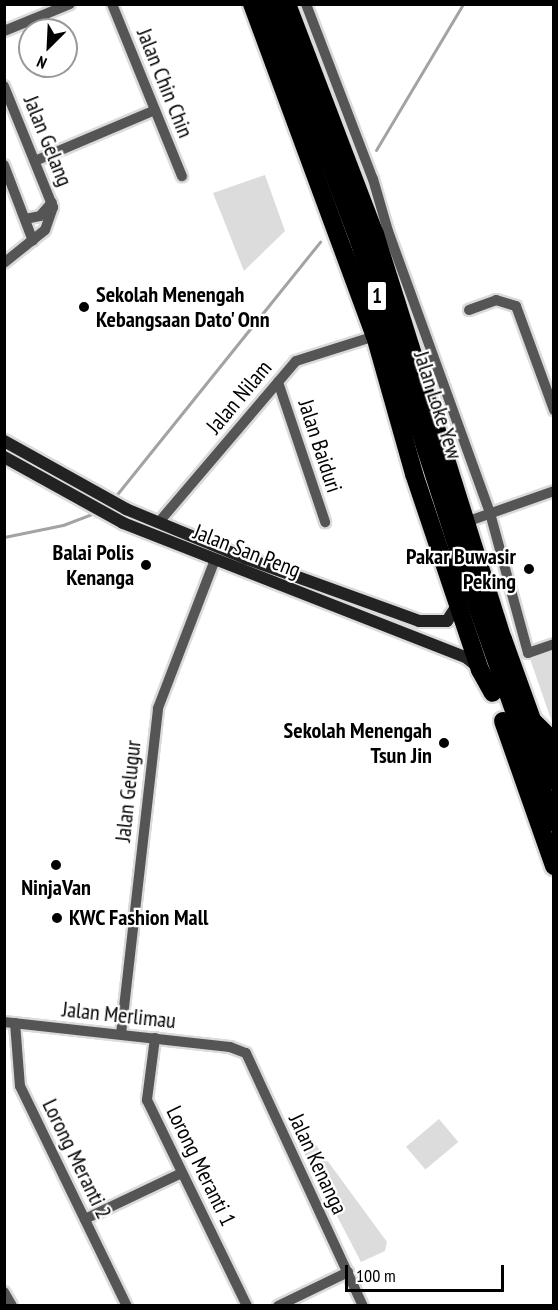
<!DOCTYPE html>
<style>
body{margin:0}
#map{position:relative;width:558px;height:1310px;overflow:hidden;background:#fff;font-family:"PT Sans Narrow",sans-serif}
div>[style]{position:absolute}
.green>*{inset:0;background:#dcdcdc;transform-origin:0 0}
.stream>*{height:3px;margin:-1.5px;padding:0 1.5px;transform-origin:1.5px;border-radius:1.5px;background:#a3a3a3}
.roads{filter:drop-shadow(2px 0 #dbdbdb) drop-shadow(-2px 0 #dbdbdb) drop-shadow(0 2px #dbdbdb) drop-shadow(0 -2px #dbdbdb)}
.street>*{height:10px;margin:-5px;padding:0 5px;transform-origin:5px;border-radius:5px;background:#555}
.secondary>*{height:12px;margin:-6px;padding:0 6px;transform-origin:6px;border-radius:6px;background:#222}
.highway>*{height:18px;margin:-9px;padding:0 9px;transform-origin:9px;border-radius:9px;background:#000}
.dots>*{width:16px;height:16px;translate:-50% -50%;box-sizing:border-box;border:3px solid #fff;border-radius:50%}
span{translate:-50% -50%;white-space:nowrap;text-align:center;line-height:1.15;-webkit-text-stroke:4.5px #fff;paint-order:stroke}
.shield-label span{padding:2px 4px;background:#fff;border:2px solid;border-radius:4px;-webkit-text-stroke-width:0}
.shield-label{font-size:21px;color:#000;font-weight:700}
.street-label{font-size:22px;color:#000}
.poi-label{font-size:22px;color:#000;font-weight:700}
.left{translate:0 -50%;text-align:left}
.right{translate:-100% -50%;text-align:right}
.frame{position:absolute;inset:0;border:6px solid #000;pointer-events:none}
.north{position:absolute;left:18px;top:18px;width:60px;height:60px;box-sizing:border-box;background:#fff;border:2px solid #999;border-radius:50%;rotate:204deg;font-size:16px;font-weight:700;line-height:24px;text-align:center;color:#000}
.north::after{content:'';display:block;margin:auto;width:21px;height:27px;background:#000;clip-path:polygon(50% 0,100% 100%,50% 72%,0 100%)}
.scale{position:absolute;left:345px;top:1265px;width:159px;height:27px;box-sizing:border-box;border:3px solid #000;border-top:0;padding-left:8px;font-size:18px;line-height:21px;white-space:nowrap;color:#000;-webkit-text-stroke:4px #fff;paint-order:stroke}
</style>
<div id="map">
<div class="green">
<div style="clip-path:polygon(265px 175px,285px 231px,244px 271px,213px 193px)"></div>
<div style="clip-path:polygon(553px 644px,553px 725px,528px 653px)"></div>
<div style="left:439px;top:1119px;width:30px;height:43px;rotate:50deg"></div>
<div style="clip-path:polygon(316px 1145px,387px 1242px,385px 1251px,361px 1262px,303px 1151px)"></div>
</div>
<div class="stream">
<div style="left:376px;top:150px;width:170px;rotate:-59.2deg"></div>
<div style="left:114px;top:498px;width:329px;rotate:-51.2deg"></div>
<div style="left:4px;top:537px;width:60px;rotate:-11.5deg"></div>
<div style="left:63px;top:525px;width:34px;rotate:-21deg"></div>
</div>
<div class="roads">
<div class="street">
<div style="left:112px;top:4px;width:186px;rotate:67.9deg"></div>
<div style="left:306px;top:4px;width:187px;rotate:69.1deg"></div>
<div style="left:373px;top:179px;width:54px;rotate:73.9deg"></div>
<div style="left:388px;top:231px;width:300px;rotate:70.1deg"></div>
<div style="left:490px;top:513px;width:145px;rotate:74.8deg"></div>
<div style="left:528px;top:653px;width:28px;rotate:-19deg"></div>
<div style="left:4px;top:31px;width:71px;rotate:-22.2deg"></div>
<div style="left:4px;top:86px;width:131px;rotate:68deg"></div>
<div style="left:53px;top:207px;width:24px;rotate:109deg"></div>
<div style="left:45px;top:230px;width:53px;rotate:141.2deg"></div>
<div style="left:35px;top:161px;width:130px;rotate:-23deg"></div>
<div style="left:4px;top:165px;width:81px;rotate:69.1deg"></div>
<div style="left:25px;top:219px;width:15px;rotate:-11deg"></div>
<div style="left:40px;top:216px;width:18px;rotate:-49deg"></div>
<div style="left:469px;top:310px;width:29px;rotate:-20deg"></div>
<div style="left:496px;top:300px;width:21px;rotate:17deg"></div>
<div style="left:516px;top:306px;width:111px;rotate:69.9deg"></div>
<div style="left:278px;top:382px;width:148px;rotate:71.4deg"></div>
<div style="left:159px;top:522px;width:211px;rotate:-49.6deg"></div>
<div style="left:296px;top:361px;width:83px;rotate:-17.6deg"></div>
<div style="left:466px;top:522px;width:93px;rotate:-19.4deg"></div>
<div style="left:4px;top:1022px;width:227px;rotate:6.3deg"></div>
<div style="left:230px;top:1047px;width:17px;rotate:21deg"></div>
<div style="left:246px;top:1053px;width:279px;rotate:65.2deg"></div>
<div style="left:15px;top:1023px;width:63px;rotate:85.5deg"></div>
<div style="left:20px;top:1086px;width:245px;rotate:64.1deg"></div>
<div style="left:121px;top:1034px;width:328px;rotate:-83.5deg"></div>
<div style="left:158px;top:708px;width:156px;rotate:-69deg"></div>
<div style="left:155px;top:1038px;width:63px;rotate:97.4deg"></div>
<div style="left:147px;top:1100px;width:229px;rotate:64.1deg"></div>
<div style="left:85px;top:1219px;width:107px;rotate:-25.4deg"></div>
<div style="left:4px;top:1292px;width:16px;rotate:60deg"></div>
<div style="left:278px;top:1306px;width:78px;rotate:-25.9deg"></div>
</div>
<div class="secondary">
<div style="left:4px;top:441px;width:140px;rotate:29.1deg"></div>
<div style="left:126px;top:509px;width:129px;rotate:22.4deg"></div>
<div style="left:245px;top:558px;width:185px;rotate:19.9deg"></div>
<div style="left:419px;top:621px;width:28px"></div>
<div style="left:447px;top:621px;width:20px;rotate:-57deg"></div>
<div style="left:4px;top:457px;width:136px;rotate:29deg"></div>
<div style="left:123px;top:523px;width:370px;rotate:21.4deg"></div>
<div style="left:467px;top:658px;width:14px;rotate:39deg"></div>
</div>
<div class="highway">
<div style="left:252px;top:4px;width:354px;rotate:69.7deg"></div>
<div style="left:375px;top:336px;width:143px;rotate:74.2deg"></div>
<div style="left:414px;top:474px;width:207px;rotate:71.4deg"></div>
<div style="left:480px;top:670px;width:26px;rotate:61deg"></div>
<div style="left:269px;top:4px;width:254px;rotate:69.2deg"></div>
<div style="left:359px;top:241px;width:369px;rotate:72.2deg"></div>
<div style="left:472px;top:592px;width:245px;rotate:70.5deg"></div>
<div style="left:287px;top:4px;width:246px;rotate:69.1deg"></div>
<div style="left:375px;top:234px;width:425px;rotate:72.5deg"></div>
<div style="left:503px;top:639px;width:151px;rotate:70.2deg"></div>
<div style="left:503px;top:721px;width:154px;rotate:70.6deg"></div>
<div style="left:534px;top:722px;width:28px;rotate:45deg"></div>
</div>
</div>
<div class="dots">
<div style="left:84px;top:307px;background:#000"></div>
<div style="left:146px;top:565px;background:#000"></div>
<div style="left:529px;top:569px;background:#000"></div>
<div style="left:444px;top:743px;background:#000"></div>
<div style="left:56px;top:865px;background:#000"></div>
<div style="left:57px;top:918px;background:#000"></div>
</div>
<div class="shield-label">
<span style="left:377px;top:296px">1</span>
</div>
<div class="street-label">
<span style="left:165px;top:83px;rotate:68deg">Jalan Chin Chin</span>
<span style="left:48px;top:141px;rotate:68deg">Jalan Gelang</span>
<span style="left:239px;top:397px;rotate:-50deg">Jalan Nilam</span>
<span style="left:438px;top:405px;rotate:72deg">Jalan Loke Yew</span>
<span style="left:320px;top:446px;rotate:72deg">Jalan Baiduri</span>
<span style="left:247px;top:551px;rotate:21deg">Jalan San Peng</span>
<span style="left:128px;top:791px;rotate:-84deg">Jalan Gelugur</span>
<span style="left:119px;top:1015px;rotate:6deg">Jalan Merlimau</span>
<span style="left:77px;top:1159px;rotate:64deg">Lorong Meranti 2</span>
<span style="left:318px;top:1164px;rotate:65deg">Jalan Kenanga</span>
<span style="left:201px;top:1166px;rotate:64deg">Lorong Meranti 1</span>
</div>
<div class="poi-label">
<span class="left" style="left:96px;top:307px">Sekolah Menengah<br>Kebangsaan Dato' Onn</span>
<span class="right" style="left:134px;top:565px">Balai Polis<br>Kenanga</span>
<span class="right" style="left:516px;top:569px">Pakar Buwasir<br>Peking</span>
<span class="right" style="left:432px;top:743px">Sekolah Menengah<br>Tsun Jin</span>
<span style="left:56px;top:888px">NinjaVan</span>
<span class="left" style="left:69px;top:918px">KWC Fashion Mall</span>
</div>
<div class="frame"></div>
<div class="north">N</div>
<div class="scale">100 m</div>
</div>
